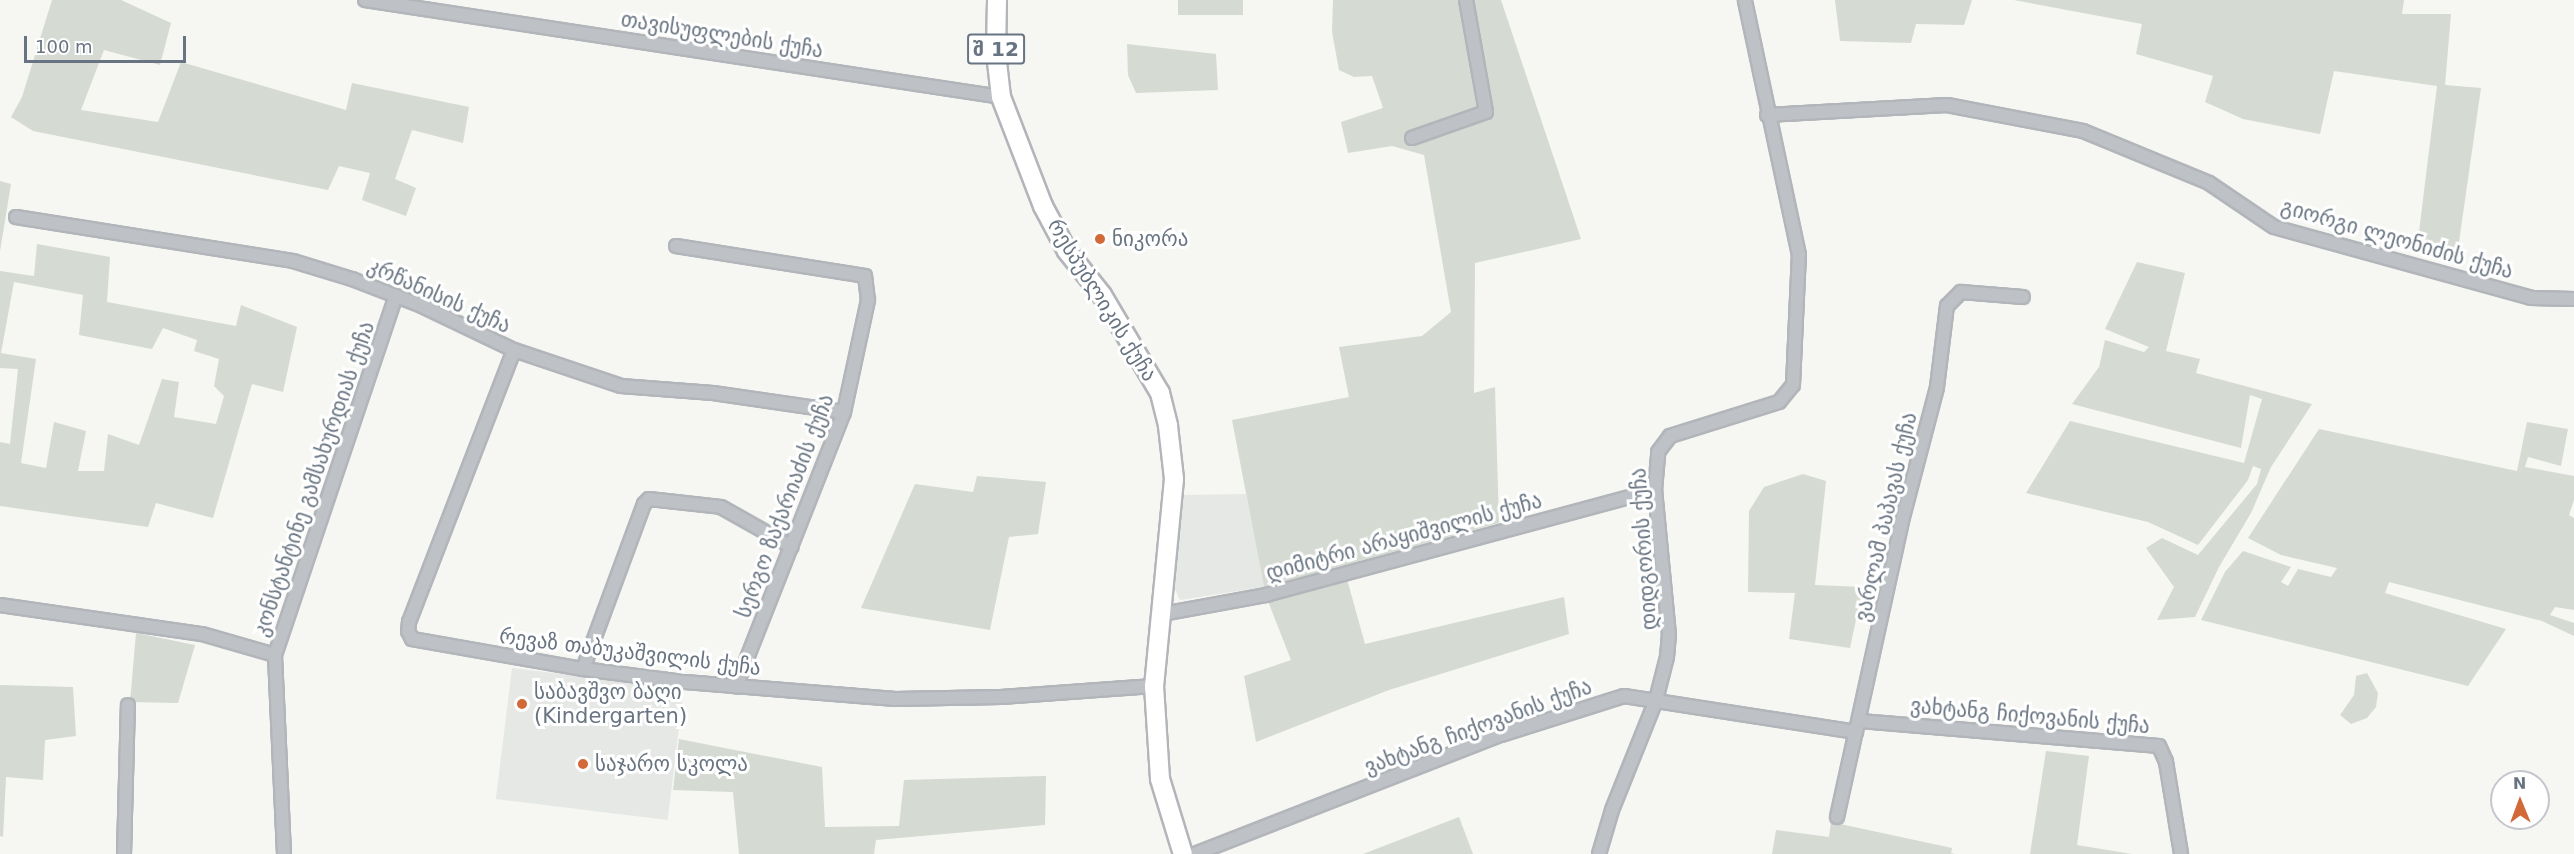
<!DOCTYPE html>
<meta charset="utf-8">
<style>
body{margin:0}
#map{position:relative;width:2574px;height:854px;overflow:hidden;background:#f6f6f3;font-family:"DejaVu Sans","Noto Sans Georgian",sans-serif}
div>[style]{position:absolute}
.built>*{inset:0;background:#e6e8e6;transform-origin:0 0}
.green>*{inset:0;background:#d5dad3;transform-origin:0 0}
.roads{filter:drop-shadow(2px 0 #b2b5b9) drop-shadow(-2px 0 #b2b5b9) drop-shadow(0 2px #b2b5b9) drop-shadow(0 -2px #b2b5b9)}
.minor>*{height:12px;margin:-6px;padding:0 6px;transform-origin:6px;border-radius:6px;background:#bec1c5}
.primary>*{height:18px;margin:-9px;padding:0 9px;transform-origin:9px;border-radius:9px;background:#fff}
.dots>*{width:16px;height:16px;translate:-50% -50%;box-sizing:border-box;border:3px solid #fff;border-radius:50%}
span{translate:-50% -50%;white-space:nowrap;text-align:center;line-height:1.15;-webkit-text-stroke:6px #fff;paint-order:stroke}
.shield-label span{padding:2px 4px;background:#fff;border:2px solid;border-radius:4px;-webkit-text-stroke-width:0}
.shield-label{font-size:20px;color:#687481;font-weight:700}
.street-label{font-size:21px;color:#687481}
.poi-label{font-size:21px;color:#687481}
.left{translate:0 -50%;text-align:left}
.north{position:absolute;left:2490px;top:770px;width:60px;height:60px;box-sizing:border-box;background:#fff;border:2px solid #c3c7cd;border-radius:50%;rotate:359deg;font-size:16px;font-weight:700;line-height:24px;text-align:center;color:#687481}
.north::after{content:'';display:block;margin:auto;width:21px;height:27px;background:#d16938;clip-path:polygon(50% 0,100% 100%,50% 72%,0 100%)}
.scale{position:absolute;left:24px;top:36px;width:162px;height:27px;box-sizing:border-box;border:3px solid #687481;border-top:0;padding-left:8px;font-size:18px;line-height:21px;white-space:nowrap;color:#687481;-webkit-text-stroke:4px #fff;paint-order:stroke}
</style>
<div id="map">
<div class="built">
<div style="clip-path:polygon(1246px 494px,1264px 587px,1180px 600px,1175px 589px,1182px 495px)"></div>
<div style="left:512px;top:668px;width:173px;height:132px;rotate:7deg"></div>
</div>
<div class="green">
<div style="clip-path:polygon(52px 0,121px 0,171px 23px,160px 65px,104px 50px,81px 110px,158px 122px,181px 62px,346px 110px,352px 83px,469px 107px,463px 143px,412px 130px,395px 179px,416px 188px,406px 216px,362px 200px,370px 173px,339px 166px,328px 190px,33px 131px,11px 117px,22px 97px)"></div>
<div style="left:1178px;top:0;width:65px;height:15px"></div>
<div style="clip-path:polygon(1333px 0,1501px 0,1581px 239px,1475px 263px,1474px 393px,1495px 387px,1499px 523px,1264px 587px,1232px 420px,1349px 397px,1339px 347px,1422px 336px,1451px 312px,1424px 155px,1392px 146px,1348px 153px,1341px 122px,1383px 108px,1372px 76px,1354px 77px,1339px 70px,1332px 32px)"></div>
<div style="clip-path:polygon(1835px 0,1972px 0,1964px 25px,1916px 24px,1911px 43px,1840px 41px)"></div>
<div style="clip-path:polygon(2014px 0,2404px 0,2402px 14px,2451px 14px,2445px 85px,2481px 88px,2458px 249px,2418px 240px,2437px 86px,2334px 71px,2320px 134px,2243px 119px,2205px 102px,2213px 76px,2136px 54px,2142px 24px)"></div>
<div style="clip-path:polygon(1127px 44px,1216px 54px,1218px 90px,1136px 93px,1128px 75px)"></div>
<div style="clip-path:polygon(0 181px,11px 184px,0 251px)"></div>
<div style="clip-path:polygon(evenodd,37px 244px,110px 257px,107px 302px,236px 326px,241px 305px,297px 327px,283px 392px,252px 384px,213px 518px,156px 503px,148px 527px,0 506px,0 442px,10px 444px,18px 369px,0 368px,0 271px,34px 276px,37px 244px,14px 282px,83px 295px,79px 335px,152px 349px,163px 328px,197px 340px,194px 351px,219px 359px,214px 386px,224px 396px,216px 424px,174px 417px,179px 382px,162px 379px,139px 445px,108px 434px,104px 471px,78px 471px,86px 431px,54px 422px,46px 468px,21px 463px,36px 359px,1px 353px,14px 282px)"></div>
<div style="clip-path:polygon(2137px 262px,2185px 273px,2166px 351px,2200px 359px,2196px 373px,2312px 404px,2271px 467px,2251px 513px,2219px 567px,2195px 617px,2157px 620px,2174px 587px,2146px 548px,2162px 538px,2198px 555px,2257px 484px,2261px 469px,2253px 466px,2248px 480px,2198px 545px,2148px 522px,2026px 493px,2070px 421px,2244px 463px,2262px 399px,2250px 395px,2241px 448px,2072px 404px,2099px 367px,2105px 340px,2144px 352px,2149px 347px,2105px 329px)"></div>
<div style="clip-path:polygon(2527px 422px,2568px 429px,2561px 466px,2528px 457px,2525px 467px,2574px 476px,2574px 500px,2569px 515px,2574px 518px,2574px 610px,2555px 607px,2550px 615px,2574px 623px,2574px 636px,2542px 621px,2389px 582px,2385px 593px,2506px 629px,2468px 686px,2201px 620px,2225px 572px,2243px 551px,2291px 567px,2281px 582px,2288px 586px,2298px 569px,2331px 577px,2337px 568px,2281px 555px,2248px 538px,2319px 429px,2517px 471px)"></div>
<div style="clip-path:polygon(1803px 474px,1826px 481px,1815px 585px,1863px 587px,1850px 648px,1789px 639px,1795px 593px,1748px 592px,1749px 511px,1764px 487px)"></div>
<div style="clip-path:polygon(977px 476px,1046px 482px,1038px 534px,1009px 537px,990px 630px,861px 608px,915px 484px,973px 492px)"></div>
<div style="clip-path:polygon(1347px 579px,1365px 644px,1564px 597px,1569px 634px,1389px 690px,1256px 742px,1244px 676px,1291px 660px,1268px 601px)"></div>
<div style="clip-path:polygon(136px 633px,195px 645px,178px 703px,130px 702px)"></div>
<div style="clip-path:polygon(2367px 673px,2378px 693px,2376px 707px,2367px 718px,2351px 724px,2340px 715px,2354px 695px,2356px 676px)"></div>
<div style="clip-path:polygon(0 685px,73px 687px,76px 736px,45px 740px,43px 780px,6px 777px,3px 837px,0 836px)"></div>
<div style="clip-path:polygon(679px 739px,822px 767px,825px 827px,899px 826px,904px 780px,1046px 776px,1045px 825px,876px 840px,874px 854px,739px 854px,733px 792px,673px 790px)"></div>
<div style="clip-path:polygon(2046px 751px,2089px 756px,2077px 845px,2132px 854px,2030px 854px)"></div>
<div style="clip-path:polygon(1459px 817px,1473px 854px,1363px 854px)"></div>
<div style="clip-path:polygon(1831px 822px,1952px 848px,1951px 853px,1955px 854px,1772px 854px,1776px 830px,1829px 837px)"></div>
</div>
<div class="roads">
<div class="minor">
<div style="left:365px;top:0;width:643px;rotate:8.67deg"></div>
<div style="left:1767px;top:115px;width:180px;rotate:-3.2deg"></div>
<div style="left:1947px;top:105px;width:138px;rotate:10.8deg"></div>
<div style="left:2083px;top:131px;width:136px;rotate:22.4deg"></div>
<div style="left:2209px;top:183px;width:78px;rotate:34.1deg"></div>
<div style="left:2274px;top:227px;width:267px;rotate:15.4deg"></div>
<div style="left:2531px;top:298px;width:43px;rotate:1.3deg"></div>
<div style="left:1412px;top:138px;width:78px;rotate:-19.4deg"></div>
<div style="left:1486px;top:112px;width:114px;rotate:-100.1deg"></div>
<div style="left:16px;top:217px;width:280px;rotate:9deg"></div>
<div style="left:293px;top:261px;width:62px;rotate:17deg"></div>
<div style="left:352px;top:279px;width:75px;rotate:21.1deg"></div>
<div style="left:422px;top:306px;width:102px;rotate:25.6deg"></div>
<div style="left:514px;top:350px;width:113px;rotate:18.6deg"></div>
<div style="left:621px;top:386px;width:92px;rotate:4.4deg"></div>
<div style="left:713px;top:393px;width:132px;rotate:8.3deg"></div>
<div style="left:676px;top:246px;width:191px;rotate:9deg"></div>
<div style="left:865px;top:276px;width:24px;rotate:83deg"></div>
<div style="left:868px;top:300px;width:115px;rotate:102.1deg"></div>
<div style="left:844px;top:412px;width:295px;rotate:111.5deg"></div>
<div style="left:514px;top:350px;width:292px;rotate:111.1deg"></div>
<div style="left:409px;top:622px;width:9px;rotate:96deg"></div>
<div style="left:408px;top:631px;width:9px;rotate:63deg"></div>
<div style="left:412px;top:639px;width:174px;rotate:10deg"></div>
<div style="left:583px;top:669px;width:103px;rotate:7.3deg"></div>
<div style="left:685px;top:682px;width:211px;rotate:4.6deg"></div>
<div style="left:895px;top:699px;width:106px;rotate:-1.1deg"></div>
<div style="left:1001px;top:697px;width:153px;rotate:-4.1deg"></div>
<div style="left:0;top:605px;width:204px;rotate:8.2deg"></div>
<div style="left:202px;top:634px;width:76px;rotate:16deg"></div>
<div style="left:1162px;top:614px;width:106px;rotate:-10.4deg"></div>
<div style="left:1266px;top:595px;width:403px;rotate:-15.1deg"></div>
<div style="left:583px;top:669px;width:176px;rotate:-69.7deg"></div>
<div style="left:644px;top:504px;width:7px;rotate:-45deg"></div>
<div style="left:649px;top:499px;width:72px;rotate:6.3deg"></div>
<div style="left:721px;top:507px;width:81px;rotate:29.4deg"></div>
<div style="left:1860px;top:721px;width:300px;rotate:4.8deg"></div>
<div style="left:2159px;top:746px;width:17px;rotate:66deg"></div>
<div style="left:2166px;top:762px;width:93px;rotate:80.7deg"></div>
<div style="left:1837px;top:817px;width:307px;rotate:-77.6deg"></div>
<div style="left:1903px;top:517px;width:134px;rotate:-75.3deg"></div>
<div style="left:1937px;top:387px;width:82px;rotate:-83deg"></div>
<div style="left:1947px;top:306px;width:20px;rotate:-45deg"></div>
<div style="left:1961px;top:292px;width:62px;rotate:4.6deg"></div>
<div style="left:124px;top:854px;width:149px;rotate:-88.5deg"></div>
<div style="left:284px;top:854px;width:199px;rotate:-92.6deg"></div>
<div style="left:275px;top:655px;width:379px;rotate:-71.4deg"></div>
<div style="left:1195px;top:854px;width:328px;rotate:-21.3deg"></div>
<div style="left:1501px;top:735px;width:129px;rotate:-17.6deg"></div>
<div style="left:1624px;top:696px;width:235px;rotate:8.8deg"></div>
<div style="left:1599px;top:854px;width:46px;rotate:-73.5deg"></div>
<div style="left:1612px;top:810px;width:118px;rotate:-68.2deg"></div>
<div style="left:1656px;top:700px;width:44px;rotate:-75.7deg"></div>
<div style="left:1667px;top:657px;width:22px;rotate:-85deg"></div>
<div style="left:1669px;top:635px;width:146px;rotate:-95.5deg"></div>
<div style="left:1655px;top:490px;width:38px;rotate:-85deg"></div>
<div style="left:1658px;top:452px;width:20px;rotate:-53deg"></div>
<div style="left:1670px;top:436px;width:114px;rotate:-17.3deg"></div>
<div style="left:1779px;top:402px;width:22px;rotate:-51deg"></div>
<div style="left:1793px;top:385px;width:130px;rotate:-87.4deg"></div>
<div style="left:1799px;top:255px;width:261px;rotate:-102deg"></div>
</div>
<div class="primary">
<div style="left:997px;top:0;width:53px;rotate:91.1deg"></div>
<div style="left:996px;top:53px;width:44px;rotate:83.5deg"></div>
<div style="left:1001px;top:97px;width:117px;rotate:68.9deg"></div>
<div style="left:1043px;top:206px;width:51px;rotate:61.9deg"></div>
<div style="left:1067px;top:251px;width:56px;rotate:51.5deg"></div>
<div style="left:1102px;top:295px;width:114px;rotate:59.4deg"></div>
<div style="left:1160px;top:393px;width:34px;rotate:76deg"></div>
<div style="left:1168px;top:426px;width:53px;rotate:83.5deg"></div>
<div style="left:1174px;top:479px;width:208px;rotate:95.5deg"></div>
<div style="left:1154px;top:686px;width:93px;rotate:86.3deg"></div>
<div style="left:1160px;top:779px;width:78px;rotate:73deg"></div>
</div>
</div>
<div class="dots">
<div style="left:1100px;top:239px;background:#d16938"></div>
<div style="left:522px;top:704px;background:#d16938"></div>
<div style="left:583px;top:764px;background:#d16938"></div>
</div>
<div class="shield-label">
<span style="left:996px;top:49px">შ 12</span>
</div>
<div class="street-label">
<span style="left:722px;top:35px;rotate:9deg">თავისუფლების ქუჩა</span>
<span style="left:2397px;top:239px;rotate:16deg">გიორგი ლეონიძის ქუჩა</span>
<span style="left:439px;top:296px;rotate:24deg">კრწანისის ქუჩა</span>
<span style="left:1102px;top:300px;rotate:58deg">რესპუბლიკის ქუჩა</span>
<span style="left:314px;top:479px;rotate:-71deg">კონსტანტინე გამსახურდიას ქუჩა</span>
<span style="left:785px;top:506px;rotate:-69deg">სერგო ზაქარიაძის ქუჩა</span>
<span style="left:1886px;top:517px;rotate:-77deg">ვარლამ პაპავას ქუჩა</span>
<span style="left:1404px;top:537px;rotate:-15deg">დიმიტრი არაყიშვილის ქუჩა</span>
<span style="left:1644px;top:549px;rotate:-94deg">დიდგორის ქუჩა</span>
<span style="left:630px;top:652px;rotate:7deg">რევაზ თაბუკაშვილის ქუჩა</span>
<span style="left:2030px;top:716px;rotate:5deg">ვახტანგ ჩიქოვანის ქუჩა</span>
<span style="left:1478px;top:727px;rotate:-20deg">ვახტანგ ჩიქოვანის ქუჩა</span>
</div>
<div class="poi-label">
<span class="left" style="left:1112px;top:239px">ნიკორა</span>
<span class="left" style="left:534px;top:704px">საბავშვო ბაღი<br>(Kindergarten)</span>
<span class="left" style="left:595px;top:764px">საჯარო სკოლა</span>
</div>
<div class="north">N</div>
<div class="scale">100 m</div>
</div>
